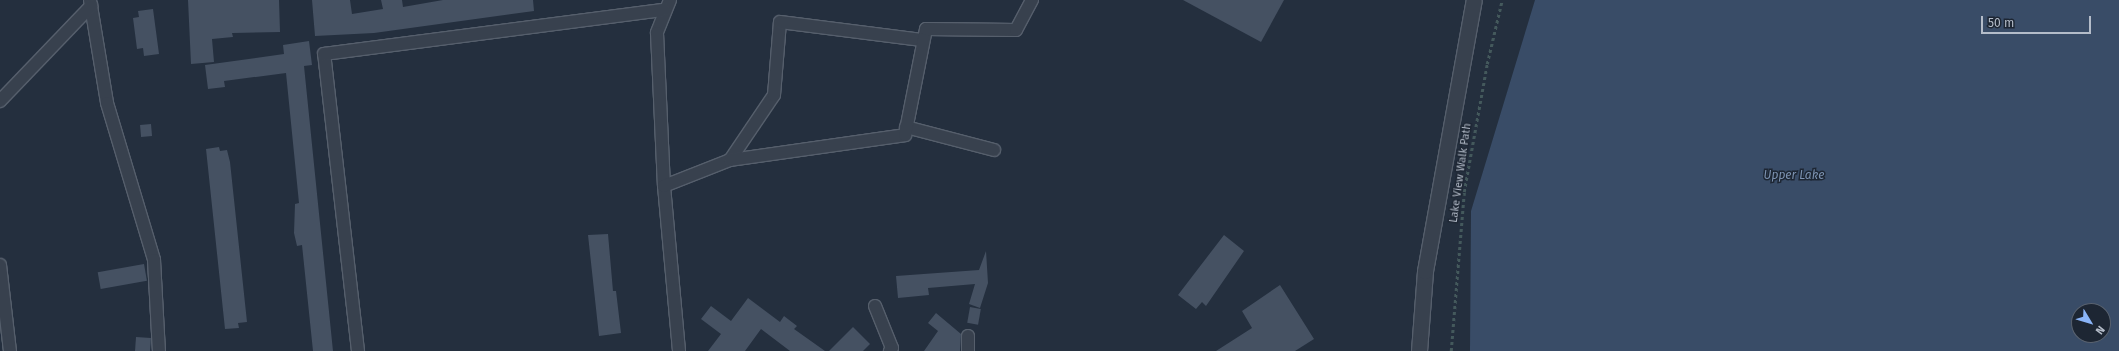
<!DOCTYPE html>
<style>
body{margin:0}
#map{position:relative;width:2119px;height:351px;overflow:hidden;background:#242f3e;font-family:"Fira Sans",sans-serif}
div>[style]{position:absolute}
.water>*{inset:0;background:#394c67}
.building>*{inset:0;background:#455162;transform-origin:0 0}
.path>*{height:2.5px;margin-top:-1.25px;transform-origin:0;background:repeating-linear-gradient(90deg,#44595c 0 3px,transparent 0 6px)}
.roads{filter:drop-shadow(1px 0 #565f6c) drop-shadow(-1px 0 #565f6c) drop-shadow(0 1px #565f6c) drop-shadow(0 -1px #565f6c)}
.minor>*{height:12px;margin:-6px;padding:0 6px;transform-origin:6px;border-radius:6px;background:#38414e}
.tertiary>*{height:15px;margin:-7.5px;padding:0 7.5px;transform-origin:7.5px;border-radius:7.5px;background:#38414e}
span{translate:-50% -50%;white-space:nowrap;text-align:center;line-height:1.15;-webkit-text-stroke:3px #1d2633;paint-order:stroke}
.street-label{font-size:11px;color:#b4bcc9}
.water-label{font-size:12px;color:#7c92b1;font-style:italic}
.north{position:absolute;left:2071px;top:303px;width:40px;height:40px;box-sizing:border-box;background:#1d2633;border:1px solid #59626f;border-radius:50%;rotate:128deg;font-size:11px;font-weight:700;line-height:16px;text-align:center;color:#b4bcc9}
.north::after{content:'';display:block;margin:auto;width:14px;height:18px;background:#8ab4f8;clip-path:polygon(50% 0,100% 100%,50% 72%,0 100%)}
.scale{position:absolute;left:1981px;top:16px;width:110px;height:18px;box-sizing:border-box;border:2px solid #b4bcc9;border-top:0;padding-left:5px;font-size:12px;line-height:14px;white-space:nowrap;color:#b4bcc9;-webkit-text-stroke:3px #1d2633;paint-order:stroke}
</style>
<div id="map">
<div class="water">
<div style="clip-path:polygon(evenodd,1535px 0,2119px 0,2119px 351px,1470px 351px,1471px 211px,1535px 0,2079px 311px,2103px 311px,2103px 335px,2079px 335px,2079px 311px)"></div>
</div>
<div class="building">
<div style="clip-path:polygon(188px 0,279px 0,280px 32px,232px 33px,233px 37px,212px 39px,214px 62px,191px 64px)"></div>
<div style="clip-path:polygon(312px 0,350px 0,352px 14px,383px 9px,381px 0,402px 0,403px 7px,443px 0,533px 0,534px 11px,374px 33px,315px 36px)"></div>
<div style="clip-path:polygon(1183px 0,1284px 0,1261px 42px)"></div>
<div style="clip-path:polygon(153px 9px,159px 54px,144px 56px,143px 48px,137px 49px,133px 18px,139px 17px,138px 11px)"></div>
<div style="clip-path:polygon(309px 41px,312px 65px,304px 66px,333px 351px,313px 351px,302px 245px,297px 246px,294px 233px,295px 204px,299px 203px,286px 73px,224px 81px,225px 87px,208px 89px,205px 65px,284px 54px,283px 45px)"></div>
<div style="left:151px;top:124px;width:12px;height:11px;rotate:85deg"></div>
<div style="clip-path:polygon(219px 147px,220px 151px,227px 150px,230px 162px,247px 322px,238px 323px,239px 328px,225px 329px,206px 149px)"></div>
<div style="clip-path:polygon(608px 234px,613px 291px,616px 291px,621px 333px,599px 336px,588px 235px)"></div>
<div style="clip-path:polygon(1224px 235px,1244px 251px,1206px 306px,1202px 302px,1196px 309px,1178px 295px)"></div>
<div style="clip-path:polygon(986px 251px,988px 283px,980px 308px,969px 304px,975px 284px,928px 288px,929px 295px,898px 298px,896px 276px,979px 270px)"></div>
<div style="left:144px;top:264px;width:17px;height:47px;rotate:80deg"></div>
<div style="clip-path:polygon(1280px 285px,1314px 339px,1295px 351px,1216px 351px,1252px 328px,1242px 311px)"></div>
<div style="clip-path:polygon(748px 298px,780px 322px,784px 316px,797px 326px,794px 329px,825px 351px,790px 351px,761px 329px,745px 351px,708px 351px,721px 334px,701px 319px,711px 306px,731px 321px)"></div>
<div style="left:970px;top:307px;width:11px;height:16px;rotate:10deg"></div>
<div style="clip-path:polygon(936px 313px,961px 334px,960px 351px,924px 351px,938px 331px,928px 323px)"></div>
<div style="clip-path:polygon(853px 327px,870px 344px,863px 351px,829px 351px)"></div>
<div style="left:136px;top:337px;width:15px;height:14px;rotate:4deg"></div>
</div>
<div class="path">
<div style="left:1451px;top:351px;width:160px;rotate:-85.3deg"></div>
<div style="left:1464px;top:192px;width:130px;rotate:-79.8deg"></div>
<div style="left:1487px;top:64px;width:66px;rotate:-76.8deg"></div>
</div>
<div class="roads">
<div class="minor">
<div style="left:90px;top:0;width:104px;rotate:80.6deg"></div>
<div style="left:107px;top:103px;width:164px;rotate:73.3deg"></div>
<div style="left:154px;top:260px;width:91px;rotate:86.9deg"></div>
<div style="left:670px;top:0;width:35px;rotate:112deg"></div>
<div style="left:657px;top:33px;width:153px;rotate:87.4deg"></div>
<div style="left:664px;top:186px;width:166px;rotate:84.8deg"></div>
<div style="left:0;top:101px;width:132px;rotate:-46.2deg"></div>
<div style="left:906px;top:127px;width:91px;rotate:14.6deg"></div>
<div style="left:730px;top:160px;width:78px;rotate:-55.9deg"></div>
<div style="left:774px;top:95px;width:73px;rotate:-85.3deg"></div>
<div style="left:780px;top:22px;width:143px;rotate:7.2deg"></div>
<div style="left:664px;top:186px;width:71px;rotate:-21.5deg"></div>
<div style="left:730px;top:160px;width:177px;rotate:-8.1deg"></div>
<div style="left:905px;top:135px;width:108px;rotate:-78.8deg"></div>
<div style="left:926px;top:29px;width:90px;rotate:0.6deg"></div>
<div style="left:1016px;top:30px;width:34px;rotate:-62deg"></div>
<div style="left:0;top:265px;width:87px;rotate:83.4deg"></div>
<div style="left:875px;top:306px;width:45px;rotate:68deg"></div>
<div style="left:892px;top:348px;width:4px;rotate:124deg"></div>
<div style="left:968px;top:336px;width:15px;rotate:90deg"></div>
<div style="left:358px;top:351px;width:299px;rotate:-96.5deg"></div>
<div style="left:324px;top:54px;width:343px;rotate:-7.4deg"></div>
</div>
<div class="tertiary">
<div style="left:1419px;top:351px;width:80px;rotate:-85.7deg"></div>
<div style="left:1425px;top:271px;width:275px;rotate:-79.8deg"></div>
</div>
</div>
<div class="street-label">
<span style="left:1461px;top:173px;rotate:-82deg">Lake View Walk Path</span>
</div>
<div class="water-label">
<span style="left:1794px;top:176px">Upper Lake</span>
</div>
<div class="north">N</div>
<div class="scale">50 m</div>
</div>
